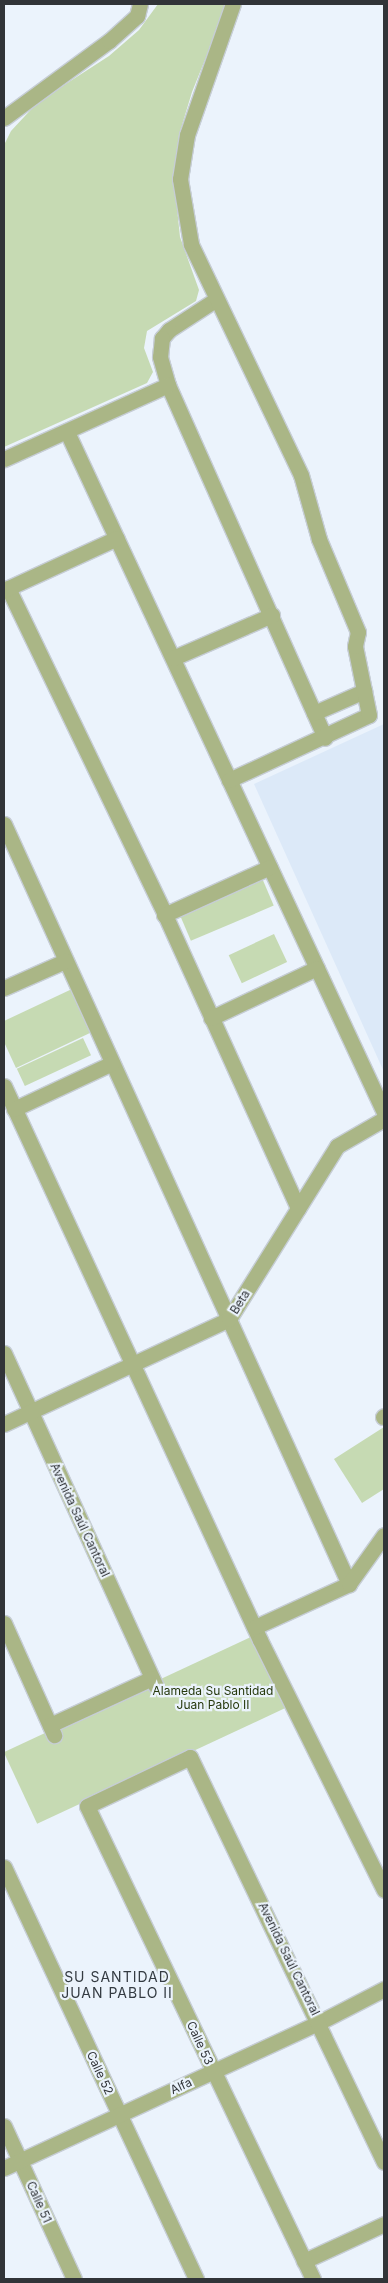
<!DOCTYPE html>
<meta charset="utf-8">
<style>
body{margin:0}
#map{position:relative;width:388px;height:2283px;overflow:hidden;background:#ebf3fc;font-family:Inter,sans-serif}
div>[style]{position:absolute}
.built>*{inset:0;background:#dce9f8}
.green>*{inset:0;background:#c6dab3;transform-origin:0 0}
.roads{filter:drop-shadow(1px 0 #c6cdd5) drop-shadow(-1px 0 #c6cdd5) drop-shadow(0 1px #c6cdd5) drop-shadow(0 -1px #c6cdd5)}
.minor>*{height:15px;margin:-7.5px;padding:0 7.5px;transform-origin:7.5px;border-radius:7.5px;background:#aab686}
span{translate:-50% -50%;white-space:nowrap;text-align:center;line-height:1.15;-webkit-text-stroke:4.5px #ebf3fc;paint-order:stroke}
.street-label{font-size:12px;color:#313438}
.park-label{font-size:12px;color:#27390d}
.neighbourhood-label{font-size:14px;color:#343b42;letter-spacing:1px}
.frame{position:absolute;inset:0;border:5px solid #313438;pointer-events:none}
</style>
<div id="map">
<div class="built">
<div style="clip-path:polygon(384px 724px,384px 1072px,254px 784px)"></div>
</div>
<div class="green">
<div style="clip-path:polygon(158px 4px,227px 5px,192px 92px,179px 135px,174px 179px,180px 237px,199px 290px,196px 301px,147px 331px,144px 348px,153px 372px,147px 383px,4px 447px,4px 145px,11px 131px,38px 102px,109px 56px,139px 30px)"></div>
<div style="left:262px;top:878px;width:30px;height:90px;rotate:67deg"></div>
<div style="left:274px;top:934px;width:31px;height:50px;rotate:65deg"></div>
<div style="clip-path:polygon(72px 989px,92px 1032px,16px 1068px,4px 1042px,4px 1021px)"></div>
<div style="left:83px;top:1038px;width:19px;height:73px;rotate:65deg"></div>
<div style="clip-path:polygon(384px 1427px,384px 1489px,362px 1503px,334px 1459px)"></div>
<div style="left:253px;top:1636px;width:79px;height:275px;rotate:65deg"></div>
</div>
<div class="roads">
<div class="minor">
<div style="left:4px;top:118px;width:130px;rotate:-36.3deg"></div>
<div style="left:109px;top:41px;width:38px;rotate:-42deg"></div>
<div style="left:137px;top:16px;width:12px;rotate:-76deg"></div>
<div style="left:215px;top:300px;width:55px;rotate:146.9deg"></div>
<div style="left:169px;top:330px;width:11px;rotate:131deg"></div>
<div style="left:162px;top:338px;width:19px;rotate:96deg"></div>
<div style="left:160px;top:357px;width:29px;rotate:74deg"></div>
<div style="left:168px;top:385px;width:386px;rotate:66deg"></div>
<div style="left:67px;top:432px;width:750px;rotate:65.01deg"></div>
<div style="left:4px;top:459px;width:180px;rotate:-24.3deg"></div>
<div style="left:8px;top:588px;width:365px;rotate:64.3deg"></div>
<div style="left:166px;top:917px;width:320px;rotate:65.6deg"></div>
<div style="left:4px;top:590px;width:124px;rotate:-24.7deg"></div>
<div style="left:173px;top:658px;width:108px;rotate:-23.5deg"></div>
<div style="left:314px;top:713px;width:55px;rotate:-23.7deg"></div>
<div style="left:229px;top:780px;width:154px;rotate:-24.9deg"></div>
<div style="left:369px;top:715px;width:70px;rotate:-101.5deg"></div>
<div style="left:355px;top:646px;width:14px;rotate:-78deg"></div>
<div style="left:358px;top:632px;width:101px;rotate:-112.8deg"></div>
<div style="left:319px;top:539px;width:66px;rotate:-105.7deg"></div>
<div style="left:301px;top:475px;width:256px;rotate:-115.5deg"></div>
<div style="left:191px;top:244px;width:66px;rotate:-99.6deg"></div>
<div style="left:180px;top:179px;width:45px;rotate:-81deg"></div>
<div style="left:187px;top:135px;width:139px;rotate:-70.7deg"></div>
<div style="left:4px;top:824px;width:835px;rotate:65.58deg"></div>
<div style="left:164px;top:915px;width:116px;rotate:-24.4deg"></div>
<div style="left:4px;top:988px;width:67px;rotate:-23.9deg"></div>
<div style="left:211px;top:1018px;width:117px;rotate:-25.3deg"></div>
<div style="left:4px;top:1086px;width:610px;rotate:65.2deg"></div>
<div style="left:260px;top:1640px;width:279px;rotate:63.6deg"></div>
<div style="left:14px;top:1109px;width:108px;rotate:-25.1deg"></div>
<div style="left:4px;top:1353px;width:366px;rotate:65.5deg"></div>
<div style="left:383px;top:1417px;width:1px;rotate:-45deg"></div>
<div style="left:4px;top:1424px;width:248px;rotate:-25deg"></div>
<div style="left:229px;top:1319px;width:204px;rotate:-58deg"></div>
<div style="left:337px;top:1146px;width:54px;rotate:-29.9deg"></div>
<div style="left:4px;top:1623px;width:123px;rotate:65.9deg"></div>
<div style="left:255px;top:1627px;width:103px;rotate:-24.6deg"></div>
<div style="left:349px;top:1584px;width:60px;rotate:-54.5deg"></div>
<div style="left:50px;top:1725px;width:112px;rotate:-24.7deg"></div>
<div style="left:4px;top:1867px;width:455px;rotate:65deg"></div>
<div style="left:4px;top:2126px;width:168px;rotate:65.4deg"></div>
<div style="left:4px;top:2168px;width:348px;rotate:-24.8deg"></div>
<div style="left:320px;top:2022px;width:72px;rotate:-27.3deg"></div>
<div style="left:304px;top:2261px;width:88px;rotate:-24.8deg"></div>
<div style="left:313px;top:2279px;width:524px;rotate:-115.54deg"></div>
<div style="left:87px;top:1806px;width:114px;rotate:-25.4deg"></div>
<div style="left:190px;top:1757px;width:449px;rotate:64.4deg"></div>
</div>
</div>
<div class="street-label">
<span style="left:240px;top:1302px;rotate:-58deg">Beta</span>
<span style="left:80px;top:1520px;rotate:65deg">Avenida Saúl Cantoral</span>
<span style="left:289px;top:1959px;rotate:64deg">Avenida Saúl Cantoral</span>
<span style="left:200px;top:2043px;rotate:65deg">Calle 53</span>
<span style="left:100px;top:2073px;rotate:65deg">Calle 52</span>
<span style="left:181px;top:2086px;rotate:-25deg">Alfa</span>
<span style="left:39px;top:2202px;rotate:66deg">Calle 51</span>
</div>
<div class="park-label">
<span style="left:213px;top:1698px">Alameda Su Santidad<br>Juan Pablo II</span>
</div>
<div class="neighbourhood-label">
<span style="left:117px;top:1985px">SU SANTIDAD<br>JUAN PABLO II</span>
</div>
<div class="frame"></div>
</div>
